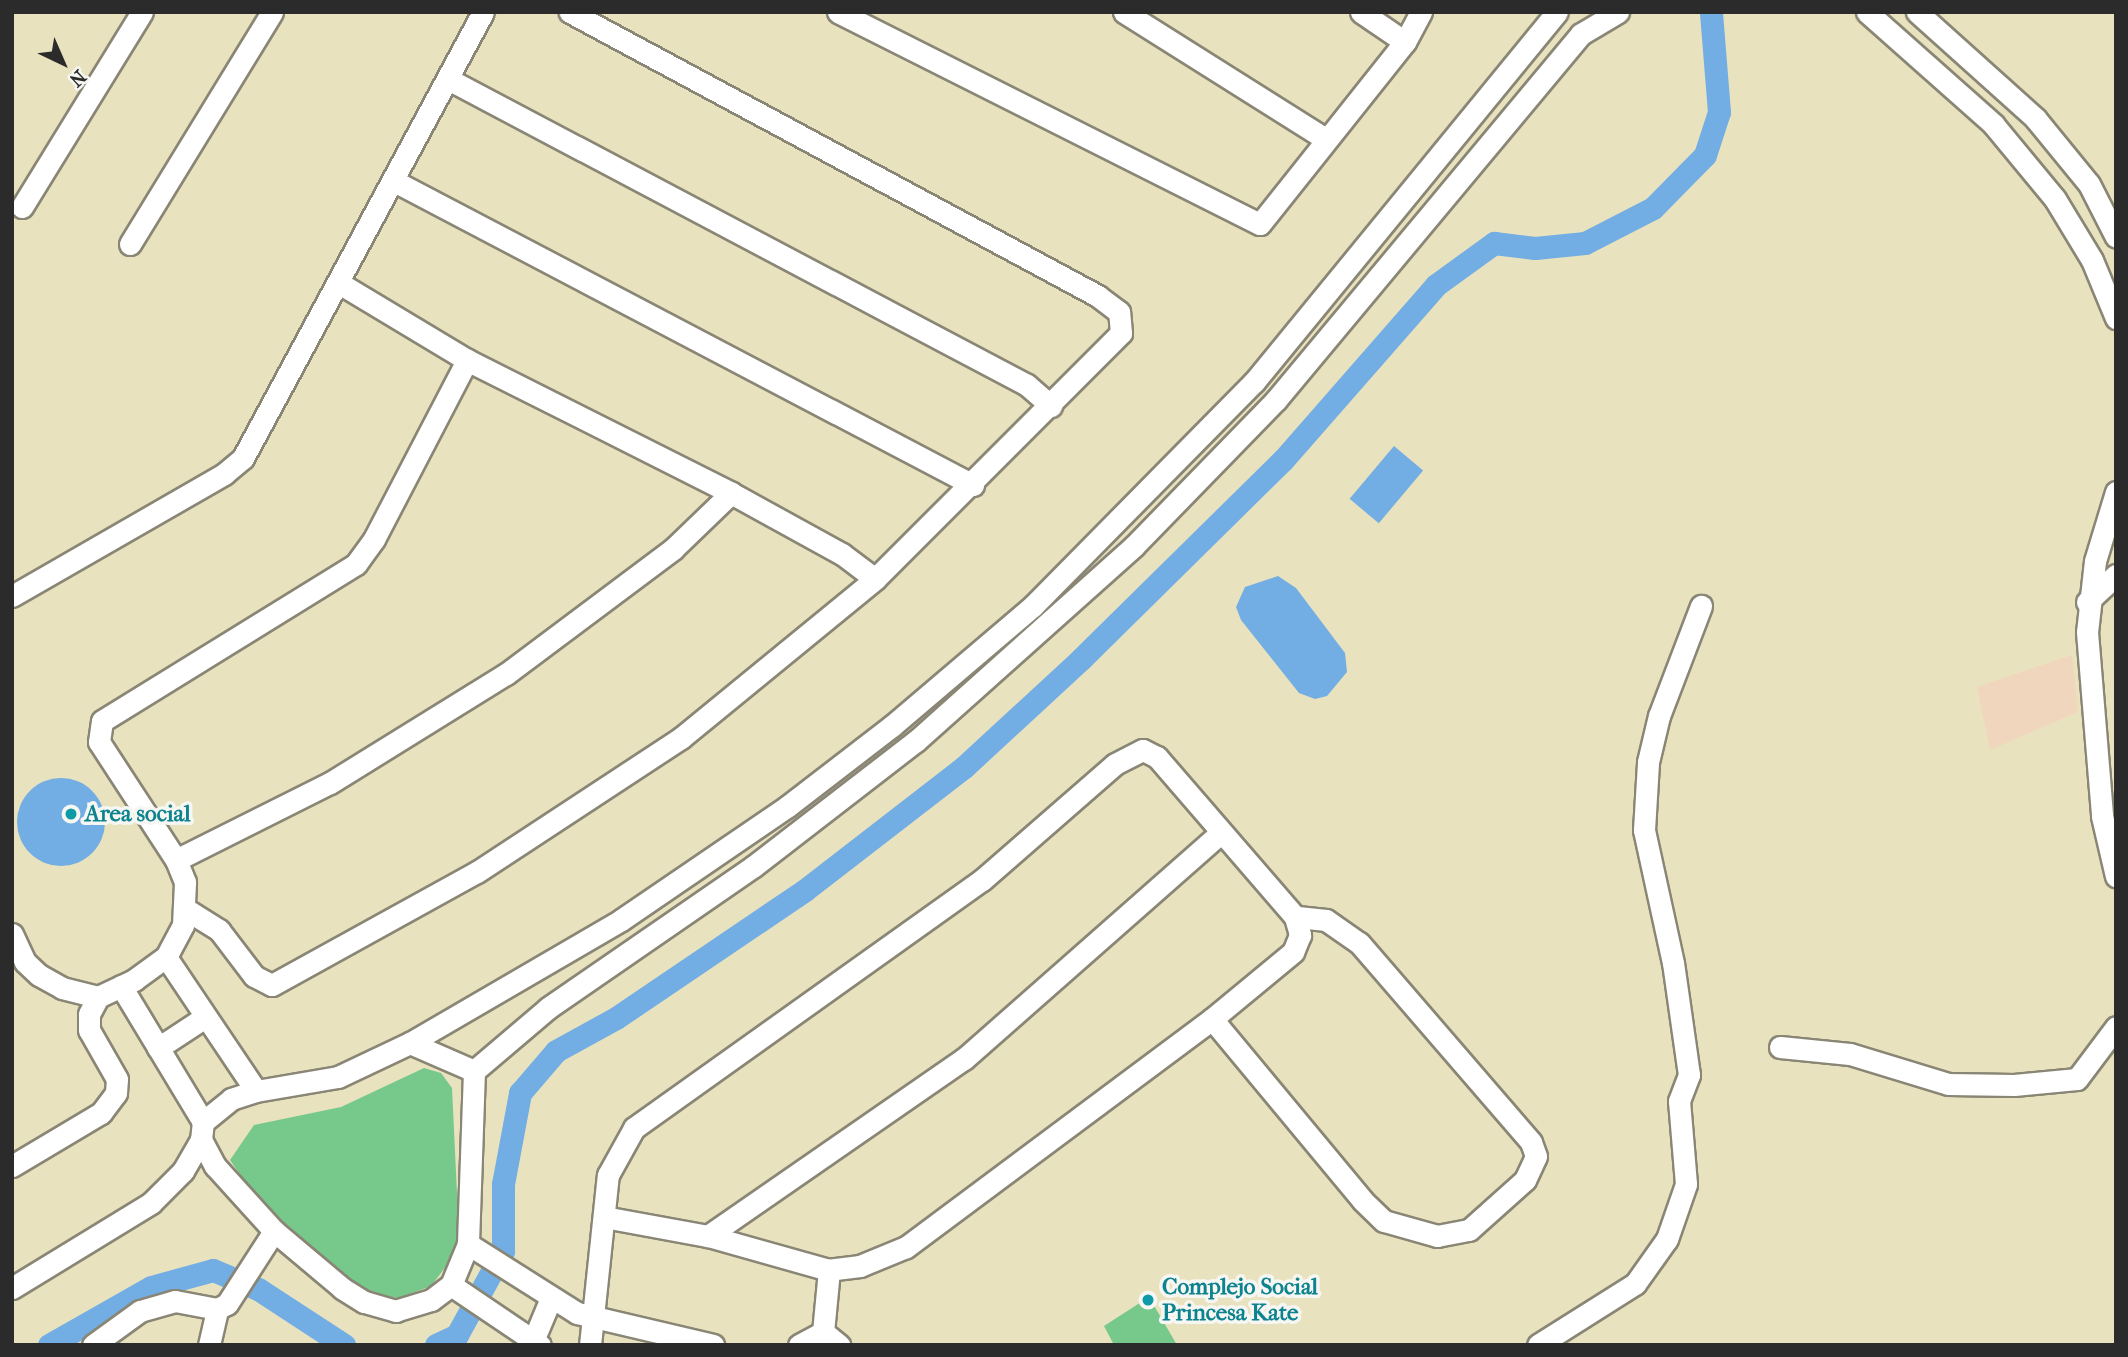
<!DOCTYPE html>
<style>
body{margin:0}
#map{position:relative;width:2128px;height:1357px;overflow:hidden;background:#e9e2bf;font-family:"IM FELL French Canon",serif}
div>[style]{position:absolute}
.built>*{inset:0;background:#f0d6bc}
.green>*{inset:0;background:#76c98b}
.water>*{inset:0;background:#72ade3;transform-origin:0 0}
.round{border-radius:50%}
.canal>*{height:23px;margin:-11.5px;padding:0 11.5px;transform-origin:11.5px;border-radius:11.5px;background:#72ade3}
.roads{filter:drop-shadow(2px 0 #8a8675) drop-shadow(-2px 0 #8a8675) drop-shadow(0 2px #8a8675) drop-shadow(0 -2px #8a8675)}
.minor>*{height:21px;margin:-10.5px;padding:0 10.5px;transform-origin:10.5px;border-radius:10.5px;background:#fff}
.dots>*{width:19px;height:19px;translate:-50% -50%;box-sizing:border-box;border:4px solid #f6f6f2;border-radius:50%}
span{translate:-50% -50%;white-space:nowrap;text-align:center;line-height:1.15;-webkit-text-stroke:7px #f6f6f2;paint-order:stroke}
.culture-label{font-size:23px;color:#0d838f;font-weight:700}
.left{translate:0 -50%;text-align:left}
.frame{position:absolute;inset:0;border:14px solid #2b2b2b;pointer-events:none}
.north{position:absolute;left:28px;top:28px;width:70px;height:70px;-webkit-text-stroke:5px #f6f6f2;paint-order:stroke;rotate:136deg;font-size:19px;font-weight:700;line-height:28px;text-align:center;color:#2b2b2b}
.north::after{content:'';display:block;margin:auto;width:24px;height:32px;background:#2b2b2b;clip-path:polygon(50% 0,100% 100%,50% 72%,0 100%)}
</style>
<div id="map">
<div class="built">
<div style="clip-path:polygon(2072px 655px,2078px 712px,1990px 750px,1977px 687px)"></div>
</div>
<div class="green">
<div style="clip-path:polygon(424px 1068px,441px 1073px,452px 1088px,459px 1235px,454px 1256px,431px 1286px,399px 1298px,383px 1297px,353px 1285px,259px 1202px,230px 1160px,254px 1125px,341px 1107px)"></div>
<div style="clip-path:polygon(1149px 1297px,1177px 1345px,1114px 1345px,1104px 1326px)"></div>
</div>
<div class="water">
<div style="left:1394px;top:446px;width:38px;height:69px;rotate:40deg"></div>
<div style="clip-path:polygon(1278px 576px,1296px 588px,1345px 653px,1347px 672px,1327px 696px,1315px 699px,1299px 693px,1241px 620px,1236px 607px,1245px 587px)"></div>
<div class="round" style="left:17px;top:778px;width:88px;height:88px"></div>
</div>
<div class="canal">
<div style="left:49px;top:1345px;width:117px;rotate:-29.6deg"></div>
<div style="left:151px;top:1287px;width:64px;rotate:-15.3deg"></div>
<div style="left:213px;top:1270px;width:49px;rotate:22.9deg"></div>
<div style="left:258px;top:1289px;width:103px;rotate:33.1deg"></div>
<div style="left:436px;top:1345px;width:23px;rotate:-25deg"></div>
<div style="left:457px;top:1335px;width:96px;rotate:-61.3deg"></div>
<div style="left:503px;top:1251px;width:67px;rotate:-90deg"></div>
<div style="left:503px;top:1184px;width:93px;rotate:-79.4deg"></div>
<div style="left:520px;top:1093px;width:55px;rotate:-49.4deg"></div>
<div style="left:556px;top:1051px;width:68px;rotate:-28.8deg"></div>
<div style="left:616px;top:1018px;width:228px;rotate:-34.1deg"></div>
<div style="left:805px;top:890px;width:200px;rotate:-37.7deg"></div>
<div style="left:963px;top:768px;width:162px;rotate:-42.7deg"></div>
<div style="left:1082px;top:658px;width:282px;rotate:-44.6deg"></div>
<div style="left:1283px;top:460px;width:232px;rotate:-48.8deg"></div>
<div style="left:1436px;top:285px;width:72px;rotate:-35.9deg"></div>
<div style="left:1494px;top:243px;width:41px;rotate:7deg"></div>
<div style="left:1535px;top:248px;width:50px;rotate:-5.7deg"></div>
<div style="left:1585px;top:243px;width:76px;rotate:-27.2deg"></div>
<div style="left:1653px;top:208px;width:74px;rotate:-45.5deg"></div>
<div style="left:1705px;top:155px;width:45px;rotate:-72deg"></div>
<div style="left:1719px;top:112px;width:100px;rotate:-94.6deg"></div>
</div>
<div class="roads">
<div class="minor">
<div style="left:838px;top:12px;width:472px;rotate:26.7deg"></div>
<div style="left:1260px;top:224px;width:233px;rotate:-51.5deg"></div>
<div style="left:1405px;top:42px;width:34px;rotate:-62deg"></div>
<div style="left:1124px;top:12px;width:239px;rotate:32.2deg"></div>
<div style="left:1361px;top:12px;width:53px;rotate:34.3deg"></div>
<div style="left:1867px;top:12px;width:169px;rotate:41.6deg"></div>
<div style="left:1993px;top:124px;width:97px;rotate:50.4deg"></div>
<div style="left:2055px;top:199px;width:71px;rotate:58.8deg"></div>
<div style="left:2092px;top:260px;width:63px;rotate:67.5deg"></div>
<div style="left:1917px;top:12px;width:159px;rotate:41.9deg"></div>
<div style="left:2035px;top:118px;width:85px;rotate:50.7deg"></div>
<div style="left:2089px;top:184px;width:59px;rotate:63deg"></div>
<div style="left:448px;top:79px;width:655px;rotate:27.86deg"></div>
<div style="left:1027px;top:385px;width:32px;rotate:41deg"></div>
<div style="left:394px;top:181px;width:654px;rotate:27.7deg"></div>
<div style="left:22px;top:207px;width:229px;rotate:-58.4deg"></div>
<div style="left:130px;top:244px;width:272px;rotate:-58.5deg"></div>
<div style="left:339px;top:283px;width:149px;rotate:31deg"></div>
<div style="left:467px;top:360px;width:296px;rotate:26.7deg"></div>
<div style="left:731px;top:493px;width:127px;rotate:28.8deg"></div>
<div style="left:842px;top:554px;width:41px;rotate:37.1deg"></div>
<div style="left:2116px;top:492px;width:72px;rotate:106.9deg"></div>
<div style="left:2095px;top:561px;width:71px;rotate:96.4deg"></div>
<div style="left:2087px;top:632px;width:185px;rotate:85.3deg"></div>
<div style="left:2102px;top:816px;width:62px;rotate:76.9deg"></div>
<div style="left:12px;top:596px;width:245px;rotate:-29.9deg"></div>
<div style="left:224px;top:474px;width:25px;rotate:-40deg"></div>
<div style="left:243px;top:458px;width:506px;rotate:-61.71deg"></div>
<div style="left:2087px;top:602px;width:40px;rotate:-43deg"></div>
<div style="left:176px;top:860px;width:172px;rotate:-26.6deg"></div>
<div style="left:330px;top:783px;width:207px;rotate:-31.8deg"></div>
<div style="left:506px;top:674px;width:209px;rotate:-36.8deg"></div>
<div style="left:673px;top:549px;width:81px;rotate:-44deg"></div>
<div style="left:187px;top:910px;width:38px;rotate:32deg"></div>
<div style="left:219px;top:930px;width:58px;rotate:52.7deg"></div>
<div style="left:254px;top:976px;width:20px;rotate:27deg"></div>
<div style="left:272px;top:985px;width:234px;rotate:-28.9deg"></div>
<div style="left:477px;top:872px;width:244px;rotate:-33.3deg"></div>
<div style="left:681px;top:738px;width:251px;rotate:-39.3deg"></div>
<div style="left:875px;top:579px;width:348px;rotate:-45deg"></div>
<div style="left:1121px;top:333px;width:21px;rotate:-95deg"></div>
<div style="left:1119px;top:312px;width:26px;rotate:-143deg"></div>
<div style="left:1098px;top:296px;width:600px;rotate:-151.73deg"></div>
<div style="left:12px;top:934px;width:31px;rotate:65deg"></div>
<div style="left:25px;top:962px;width:19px;rotate:43deg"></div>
<div style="left:39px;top:975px;width:26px;rotate:29deg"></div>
<div style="left:62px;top:988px;width:37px;rotate:14deg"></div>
<div style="left:98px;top:997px;width:40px;rotate:-25deg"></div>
<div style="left:134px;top:980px;width:39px;rotate:-36deg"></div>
<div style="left:166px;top:957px;width:36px;rotate:-62deg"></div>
<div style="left:183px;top:925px;width:43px;rotate:-87.3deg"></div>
<div style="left:185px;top:882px;width:24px;rotate:-112deg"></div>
<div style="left:176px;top:860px;width:141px;rotate:-123.1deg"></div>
<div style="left:99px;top:742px;width:21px;rotate:-82deg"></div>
<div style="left:102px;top:721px;width:299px;rotate:-31.7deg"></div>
<div style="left:356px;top:564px;width:31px;rotate:-54deg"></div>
<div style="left:374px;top:539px;width:202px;rotate:-62.5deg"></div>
<div style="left:166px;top:957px;width:161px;rotate:56.1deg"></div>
<div style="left:121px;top:986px;width:159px;rotate:58.9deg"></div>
<div style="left:1212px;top:1019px;width:236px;rotate:50.3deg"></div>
<div style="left:1363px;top:1201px;width:29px;rotate:44deg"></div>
<div style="left:1384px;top:1221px;width:55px;rotate:15.8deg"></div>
<div style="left:1437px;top:1236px;width:33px;rotate:-11deg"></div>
<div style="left:1469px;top:1230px;width:75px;rotate:-41.8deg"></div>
<div style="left:1525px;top:1180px;width:26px;rotate:-65deg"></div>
<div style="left:1536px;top:1156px;width:15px;rotate:-110deg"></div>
<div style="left:1531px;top:1142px;width:263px;rotate:-130.8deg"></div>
<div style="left:1359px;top:943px;width:40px;rotate:-145.1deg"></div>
<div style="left:1326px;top:920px;width:31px;rotate:-174deg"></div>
<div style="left:410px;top:1043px;width:70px;rotate:23.6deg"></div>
<div style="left:1780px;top:1047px;width:70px;rotate:5.7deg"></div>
<div style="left:1850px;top:1054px;width:102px;rotate:17deg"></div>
<div style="left:1948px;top:1084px;width:66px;rotate:0.9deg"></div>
<div style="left:2014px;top:1085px;width:63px;rotate:-5.4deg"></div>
<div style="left:2077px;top:1079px;width:65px;rotate:-53.1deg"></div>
<div style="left:158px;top:1048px;width:56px;rotate:-33.4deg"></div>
<div style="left:474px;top:1071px;width:173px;rotate:92deg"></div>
<div style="left:468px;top:1244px;width:44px;rotate:112.5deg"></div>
<div style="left:451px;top:1285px;width:25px;rotate:143deg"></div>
<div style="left:431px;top:1300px;width:37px;rotate:163deg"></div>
<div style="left:396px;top:1311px;width:33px;rotate:-164deg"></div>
<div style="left:364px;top:1302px;width:26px;rotate:-148deg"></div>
<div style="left:342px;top:1288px;width:89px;rotate:-140deg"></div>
<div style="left:274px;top:1231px;width:88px;rotate:-132.2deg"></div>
<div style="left:215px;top:1166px;width:30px;rotate:-118deg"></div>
<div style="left:201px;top:1140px;width:18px;rotate:-84deg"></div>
<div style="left:203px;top:1122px;width:36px;rotate:-39deg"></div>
<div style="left:231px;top:1099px;width:26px;rotate:-18deg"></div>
<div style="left:256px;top:1091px;width:83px;rotate:-9.7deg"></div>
<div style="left:338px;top:1077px;width:80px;rotate:-25.3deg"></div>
<div style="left:410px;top:1043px;width:244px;rotate:-30.2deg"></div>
<div style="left:621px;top:920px;width:202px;rotate:-34.3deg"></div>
<div style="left:788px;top:806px;width:131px;rotate:-37.6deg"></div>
<div style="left:892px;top:726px;width:185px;rotate:-40.4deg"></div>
<div style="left:1033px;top:606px;width:315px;rotate:-45.4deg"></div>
<div style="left:1254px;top:382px;width:478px;rotate:-50.7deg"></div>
<div style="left:474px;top:1071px;width:97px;rotate:-40.4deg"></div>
<div style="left:548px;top:1008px;width:250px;rotate:-34.6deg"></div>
<div style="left:754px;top:866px;width:205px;rotate:-37.7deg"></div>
<div style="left:916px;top:741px;width:292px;rotate:-41.8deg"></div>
<div style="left:1134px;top:546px;width:204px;rotate:-45.8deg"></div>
<div style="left:1276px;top:400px;width:476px;rotate:-50.2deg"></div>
<div style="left:1581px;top:34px;width:43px;rotate:-30.7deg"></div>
<div style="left:12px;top:1166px;width:104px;rotate:-30.8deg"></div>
<div style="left:101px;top:1113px;width:25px;rotate:-53deg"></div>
<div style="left:116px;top:1093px;width:14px;rotate:-86deg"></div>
<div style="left:117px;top:1079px;width:56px;rotate:-119.7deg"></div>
<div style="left:89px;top:1030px;width:16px;rotate:-90deg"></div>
<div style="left:89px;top:1014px;width:19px;rotate:-62deg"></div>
<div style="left:604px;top:1217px;width:106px;rotate:10.4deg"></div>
<div style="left:708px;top:1236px;width:126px;rotate:15.7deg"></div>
<div style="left:829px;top:1270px;width:62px;rotate:95.5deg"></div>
<div style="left:708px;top:1236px;width:311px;rotate:-34.7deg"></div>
<div style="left:964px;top:1059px;width:341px;rotate:-41.4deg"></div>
<div style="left:468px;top:1244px;width:129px;rotate:32.3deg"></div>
<div style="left:577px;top:1313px;width:140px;rotate:13.2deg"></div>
<div style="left:451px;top:1285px;width:107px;rotate:34deg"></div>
<div style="left:12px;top:1288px;width:163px;rotate:-31.4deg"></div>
<div style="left:151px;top:1203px;width:45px;rotate:-45deg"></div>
<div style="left:183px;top:1171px;width:36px;rotate:-60deg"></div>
<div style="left:533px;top:1341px;width:47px;rotate:-67.3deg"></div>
<div style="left:93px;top:1345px;width:58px;rotate:-35.9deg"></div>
<div style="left:140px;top:1311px;width:36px;rotate:-16deg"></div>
<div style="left:175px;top:1301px;width:43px;rotate:10.8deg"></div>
<div style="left:217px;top:1309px;width:11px;rotate:-27deg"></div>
<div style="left:227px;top:1304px;width:87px;rotate:-57.2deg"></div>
<div style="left:209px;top:1345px;width:37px;rotate:-77deg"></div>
<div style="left:590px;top:1345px;width:171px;rotate:-84deg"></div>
<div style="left:608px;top:1175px;width:54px;rotate:-61deg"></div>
<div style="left:634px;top:1128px;width:427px;rotate:-35.5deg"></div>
<div style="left:982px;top:880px;width:176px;rotate:-41.1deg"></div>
<div style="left:1115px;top:764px;width:31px;rotate:-27deg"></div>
<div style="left:1143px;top:750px;width:16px;rotate:27deg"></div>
<div style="left:1157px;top:757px;width:211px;rotate:49.2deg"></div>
<div style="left:1295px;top:917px;width:19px;rotate:74deg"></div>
<div style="left:1300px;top:935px;width:18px;rotate:112deg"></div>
<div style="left:1293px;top:952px;width:105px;rotate:140.4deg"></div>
<div style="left:1212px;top:1019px;width:382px;rotate:143.3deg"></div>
<div style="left:906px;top:1247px;width:50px;rotate:157.6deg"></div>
<div style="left:860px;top:1266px;width:31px;rotate:173deg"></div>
<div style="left:799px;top:1345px;width:27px;rotate:-28deg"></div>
<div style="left:823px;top:1332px;width:21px;rotate:39deg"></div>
<div style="left:1538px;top:1345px;width:115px;rotate:-32.2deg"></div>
<div style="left:1635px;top:1284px;width:55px;rotate:-54.6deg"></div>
<div style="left:1667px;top:1239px;width:58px;rotate:-70.9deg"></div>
<div style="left:1686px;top:1184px;width:83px;rotate:-94.8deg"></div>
<div style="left:1679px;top:1101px;width:28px;rotate:-69deg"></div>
<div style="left:1689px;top:1075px;width:113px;rotate:-98.1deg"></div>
<div style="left:1673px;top:963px;width:136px;rotate:-102.3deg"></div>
<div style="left:1644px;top:830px;width:68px;rotate:-86.6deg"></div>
<div style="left:1648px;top:762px;width:47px;rotate:-76.6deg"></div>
<div style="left:1659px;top:716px;width:118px;rotate:-69.1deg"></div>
</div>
</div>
<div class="dots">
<div style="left:71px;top:814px;background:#0f9aa8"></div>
<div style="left:1148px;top:1300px;background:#0f9aa8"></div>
</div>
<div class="culture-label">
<span class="left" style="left:85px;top:814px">Area social</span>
<span class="left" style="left:1162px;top:1300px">Complejo Social<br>Princesa Kate</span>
</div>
<div class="frame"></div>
<div class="north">N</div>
</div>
